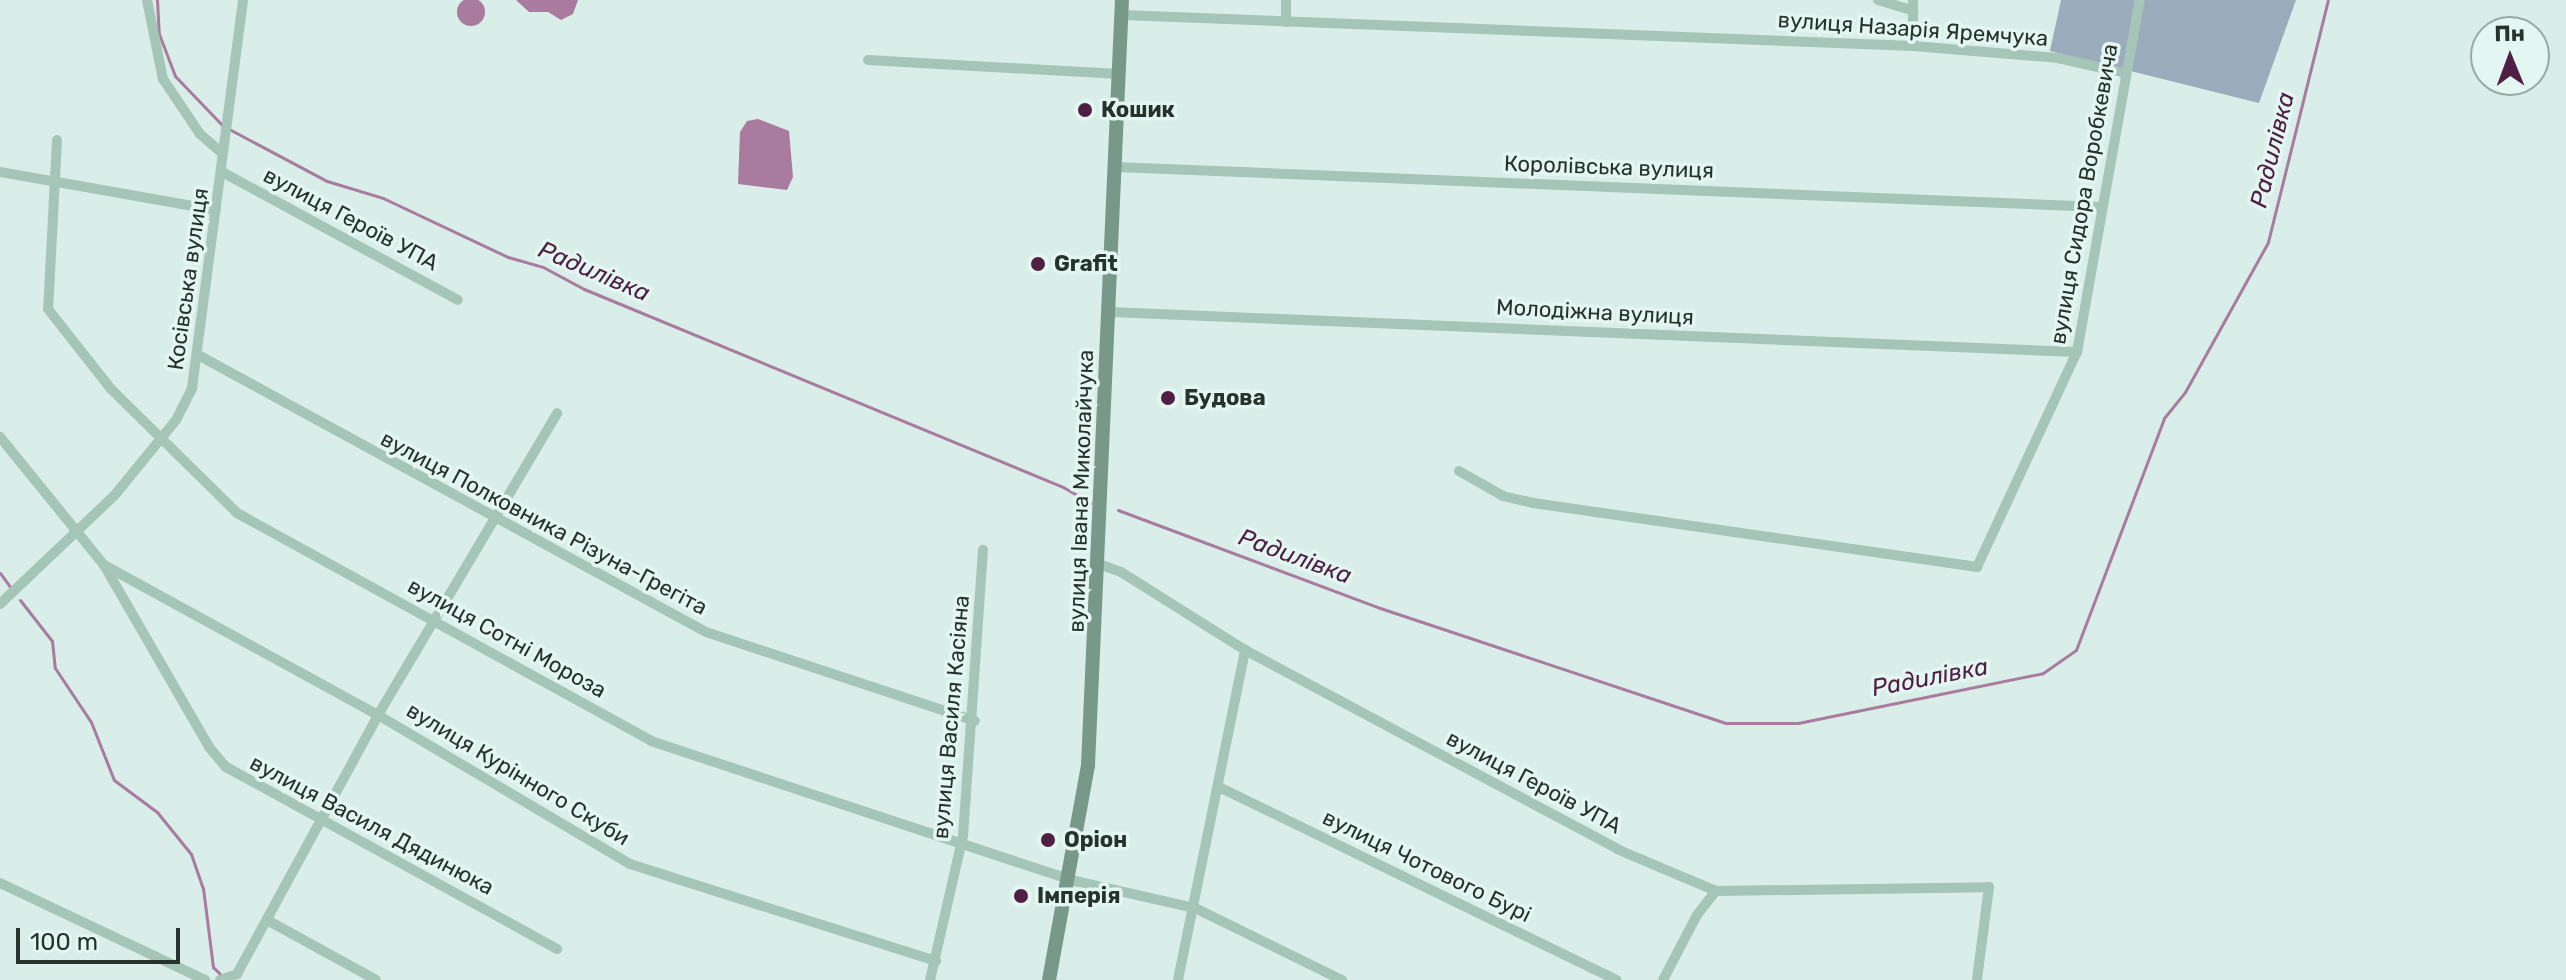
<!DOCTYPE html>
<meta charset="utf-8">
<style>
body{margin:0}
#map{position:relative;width:2566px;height:980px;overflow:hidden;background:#d9eee8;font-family:Rubik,sans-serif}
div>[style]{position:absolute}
.green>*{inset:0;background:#9aabbb}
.water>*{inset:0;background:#a87b9f}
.round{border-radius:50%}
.stream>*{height:3px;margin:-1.5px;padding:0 1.5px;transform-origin:1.5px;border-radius:1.5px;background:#a87b9f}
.street>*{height:10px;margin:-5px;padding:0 5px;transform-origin:5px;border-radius:5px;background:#a6c5b9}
.secondary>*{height:14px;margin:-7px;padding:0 7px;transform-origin:7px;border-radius:7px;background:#789889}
.dots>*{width:22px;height:22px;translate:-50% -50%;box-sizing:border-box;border:4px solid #e4f6f1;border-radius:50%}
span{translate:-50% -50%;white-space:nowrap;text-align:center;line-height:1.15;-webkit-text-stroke:7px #e4f6f1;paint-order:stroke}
.street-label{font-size:22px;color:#26322c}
.poi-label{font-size:22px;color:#26322c;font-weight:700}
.left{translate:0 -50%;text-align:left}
.water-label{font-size:24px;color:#4f2044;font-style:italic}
.north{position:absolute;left:2470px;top:16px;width:80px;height:80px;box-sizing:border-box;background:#e4f6f1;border:2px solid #98a8a2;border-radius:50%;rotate:359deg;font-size:22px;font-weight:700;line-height:32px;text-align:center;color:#26322c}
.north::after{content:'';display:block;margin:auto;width:28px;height:36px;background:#4f2044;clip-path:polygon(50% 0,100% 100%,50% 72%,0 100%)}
.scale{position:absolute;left:16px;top:928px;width:164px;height:36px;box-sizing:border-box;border:4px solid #26322c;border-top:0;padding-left:10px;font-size:24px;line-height:28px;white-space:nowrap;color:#26322c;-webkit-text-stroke:6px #e4f6f1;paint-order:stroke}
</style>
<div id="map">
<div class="green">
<div style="clip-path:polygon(2061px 0,2296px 0,2259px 103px,2050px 51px)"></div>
</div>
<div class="water">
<div class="round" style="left:457px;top:-2px;width:28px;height:28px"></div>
<div style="clip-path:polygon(516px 0,578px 0,573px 14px,561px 20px,548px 12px,529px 12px)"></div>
<div style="clip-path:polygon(758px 119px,789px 131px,793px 177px,787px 190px,738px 184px,740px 132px,747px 121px)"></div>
</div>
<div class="stream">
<div style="left:157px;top:0;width:34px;rotate:87deg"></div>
<div style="left:159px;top:34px;width:45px;rotate:69.1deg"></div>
<div style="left:175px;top:76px;width:68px;rotate:46.2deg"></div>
<div style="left:229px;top:129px;width:111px;rotate:28deg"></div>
<div style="left:327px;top:181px;width:59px;rotate:16.9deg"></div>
<div style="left:383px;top:198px;width:138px;rotate:25.3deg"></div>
<div style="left:508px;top:257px;width:36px;rotate:16deg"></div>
<div style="left:543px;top:267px;width:47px;rotate:28.2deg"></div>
<div style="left:584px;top:289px;width:518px;rotate:22.46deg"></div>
<div style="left:1063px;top:487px;width:32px;rotate:30deg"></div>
<div style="left:1118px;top:510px;width:280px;rotate:20.5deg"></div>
<div style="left:1380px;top:608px;width:365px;rotate:18.4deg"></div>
<div style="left:1726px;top:723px;width:72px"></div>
<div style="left:1798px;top:723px;width:250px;rotate:-11.5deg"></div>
<div style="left:2043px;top:673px;width:40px;rotate:-34.9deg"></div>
<div style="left:2076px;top:650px;width:248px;rotate:-69.2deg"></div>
<div style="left:2164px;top:418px;width:33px;rotate:-51deg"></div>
<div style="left:2185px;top:392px;width:171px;rotate:-61deg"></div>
<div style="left:2268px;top:242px;width:249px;rotate:-76.1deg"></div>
<div style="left:0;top:573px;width:19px;rotate:54deg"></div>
<div style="left:20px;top:600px;width:52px;rotate:52deg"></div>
<div style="left:52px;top:641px;width:27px;rotate:84deg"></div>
<div style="left:55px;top:668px;width:65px;rotate:56.3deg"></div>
<div style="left:91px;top:722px;width:62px;rotate:68.4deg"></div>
<div style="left:114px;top:780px;width:54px;rotate:36.7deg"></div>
<div style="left:157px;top:812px;width:54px;rotate:51deg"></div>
<div style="left:191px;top:854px;width:36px;rotate:71deg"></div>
<div style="left:203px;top:888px;width:80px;rotate:82.8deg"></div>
<div style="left:213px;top:967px;width:11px;rotate:45deg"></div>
</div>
<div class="street">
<div style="left:147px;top:0;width:81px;rotate:78.6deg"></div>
<div style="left:163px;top:79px;width:66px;rotate:56.1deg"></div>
<div style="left:200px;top:134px;width:29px;rotate:41deg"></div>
<div style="left:1878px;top:0;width:37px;rotate:17deg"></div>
<div style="left:1913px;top:0;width:46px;rotate:90deg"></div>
<div style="left:1122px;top:15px;width:792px;rotate:2.24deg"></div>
<div style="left:1913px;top:46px;width:145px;rotate:4.7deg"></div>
<div style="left:2058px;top:58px;width:68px;rotate:12.8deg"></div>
<div style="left:1286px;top:22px;width:22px;rotate:-90deg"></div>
<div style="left:868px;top:60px;width:252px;rotate:3.2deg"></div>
<div style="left:57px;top:140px;width:169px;rotate:93deg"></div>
<div style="left:48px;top:309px;width:102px;rotate:51.8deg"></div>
<div style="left:111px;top:389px;width:177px;rotate:44.5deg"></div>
<div style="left:237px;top:513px;width:473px;rotate:28.8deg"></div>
<div style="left:651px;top:741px;width:447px;rotate:18.3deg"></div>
<div style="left:1075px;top:881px;width:123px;rotate:12.7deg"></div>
<div style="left:1195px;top:908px;width:164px;rotate:26.1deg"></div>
<div style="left:1116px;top:167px;width:985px;rotate:2.33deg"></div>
<div style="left:0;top:172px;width:219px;rotate:10deg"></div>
<div style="left:224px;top:173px;width:266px;rotate:28.5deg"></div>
<div style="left:1110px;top:312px;width:968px;rotate:2.37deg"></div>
<div style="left:200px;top:356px;width:576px;rotate:28.61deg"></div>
<div style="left:706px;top:632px;width:283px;rotate:18.3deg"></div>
<div style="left:0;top:437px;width:165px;rotate:50.9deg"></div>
<div style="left:104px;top:565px;width:210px;rotate:60deg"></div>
<div style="left:209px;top:747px;width:26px;rotate:50deg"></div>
<div style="left:226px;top:767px;width:378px;rotate:28.8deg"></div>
<div style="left:1459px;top:471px;width:51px;rotate:29.6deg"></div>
<div style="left:1503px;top:496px;width:31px;rotate:13deg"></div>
<div style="left:1533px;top:503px;width:449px;rotate:8.2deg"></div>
<div style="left:1977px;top:567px;width:237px;rotate:-65.1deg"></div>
<div style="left:2077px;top:352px;width:358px;rotate:-79.9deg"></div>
<div style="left:1099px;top:564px;width:23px;rotate:20deg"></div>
<div style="left:1121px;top:572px;width:146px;rotate:32.2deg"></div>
<div style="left:1245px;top:650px;width:424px;rotate:28.1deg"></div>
<div style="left:1619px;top:850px;width:105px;rotate:22.9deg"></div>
<div style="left:1716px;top:891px;width:273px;rotate:-0.8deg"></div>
<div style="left:1989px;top:887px;width:94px;rotate:97.4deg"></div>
<div style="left:104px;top:565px;width:312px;rotate:28.7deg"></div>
<div style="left:378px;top:715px;width:293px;rotate:30.6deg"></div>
<div style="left:630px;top:864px;width:321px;rotate:17.6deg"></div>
<div style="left:0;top:604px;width:157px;rotate:-43.5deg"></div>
<div style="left:114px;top:496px;width:98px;rotate:-50.8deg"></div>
<div style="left:176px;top:420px;width:36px;rotate:-63deg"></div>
<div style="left:192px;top:388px;width:391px;rotate:-82.5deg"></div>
<div style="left:1219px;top:787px;width:442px;rotate:25.9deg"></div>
<div style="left:0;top:883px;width:227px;rotate:25.3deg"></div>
<div style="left:267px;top:920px;width:124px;rotate:28.8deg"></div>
<div style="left:220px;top:980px;width:18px;rotate:-19deg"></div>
<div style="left:237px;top:974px;width:295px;rotate:-61.4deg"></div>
<div style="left:378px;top:715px;width:351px;rotate:-59.3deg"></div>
<div style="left:930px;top:980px;width:148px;rotate:-77.1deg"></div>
<div style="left:963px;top:836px;width:287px;rotate:-86deg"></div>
<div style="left:1178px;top:980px;width:337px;rotate:-78.5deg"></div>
<div style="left:1663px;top:980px;width:73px;rotate:-62.4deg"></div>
<div style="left:1697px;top:915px;width:31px;rotate:-52deg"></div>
</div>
<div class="secondary">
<div style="left:1049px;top:980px;width:219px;rotate:-79.7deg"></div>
<div style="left:1088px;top:765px;width:766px;rotate:-87.46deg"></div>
</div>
<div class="dots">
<div style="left:1085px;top:110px;background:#4f2044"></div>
<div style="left:1038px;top:264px;background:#4f2044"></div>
<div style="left:1168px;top:398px;background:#4f2044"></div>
<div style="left:1048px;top:840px;background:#4f2044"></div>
<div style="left:1021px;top:896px;background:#4f2044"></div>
</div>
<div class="street-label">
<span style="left:1913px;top:29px;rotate:4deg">вулиця Назарія Яремчука</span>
<span style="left:1609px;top:167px;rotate:2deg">Королівська вулиця</span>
<span style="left:2084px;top:194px;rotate:-80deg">вулиця Сидора Воробкевича</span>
<span style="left:351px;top:219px;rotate:28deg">вулиця Героїв УПА</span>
<span style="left:188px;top:279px;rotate:-82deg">Косівська вулиця</span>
<span style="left:1595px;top:312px;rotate:3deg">Молодіжна вулиця</span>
<span style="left:1081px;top:491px;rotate:-88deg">вулиця Івана Миколайчука</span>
<span style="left:544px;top:523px;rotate:28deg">вулиця Полковника Різуна-Грегіта</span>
<span style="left:507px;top:638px;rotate:29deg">вулиця Сотні Мороза</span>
<span style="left:951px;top:717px;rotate:-85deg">вулиця Василя Касіяна</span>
<span style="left:518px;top:774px;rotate:31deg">вулиця Курінного Скуби</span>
<span style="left:1534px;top:782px;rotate:28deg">вулиця Героїв УПА</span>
<span style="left:372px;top:825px;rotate:28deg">вулиця Василя Дядинюка</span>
<span style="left:1427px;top:866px;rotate:26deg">вулиця Чотового Бурі</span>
</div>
<div class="poi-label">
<span class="left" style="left:1101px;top:110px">Кошик</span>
<span class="left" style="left:1054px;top:264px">Grafit</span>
<span class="left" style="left:1184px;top:398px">Будова</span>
<span class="left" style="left:1064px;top:840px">Оріон</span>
<span class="left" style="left:1037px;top:896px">Імперія</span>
</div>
<div class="water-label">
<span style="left:2273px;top:150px;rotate:-76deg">Радилівка</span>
<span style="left:594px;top:272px;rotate:23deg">Радилівка</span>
<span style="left:1295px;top:557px;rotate:20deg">Радилівка</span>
<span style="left:1930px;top:678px;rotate:-11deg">Радилівка</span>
</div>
<div class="north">Пн</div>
<div class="scale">100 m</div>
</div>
